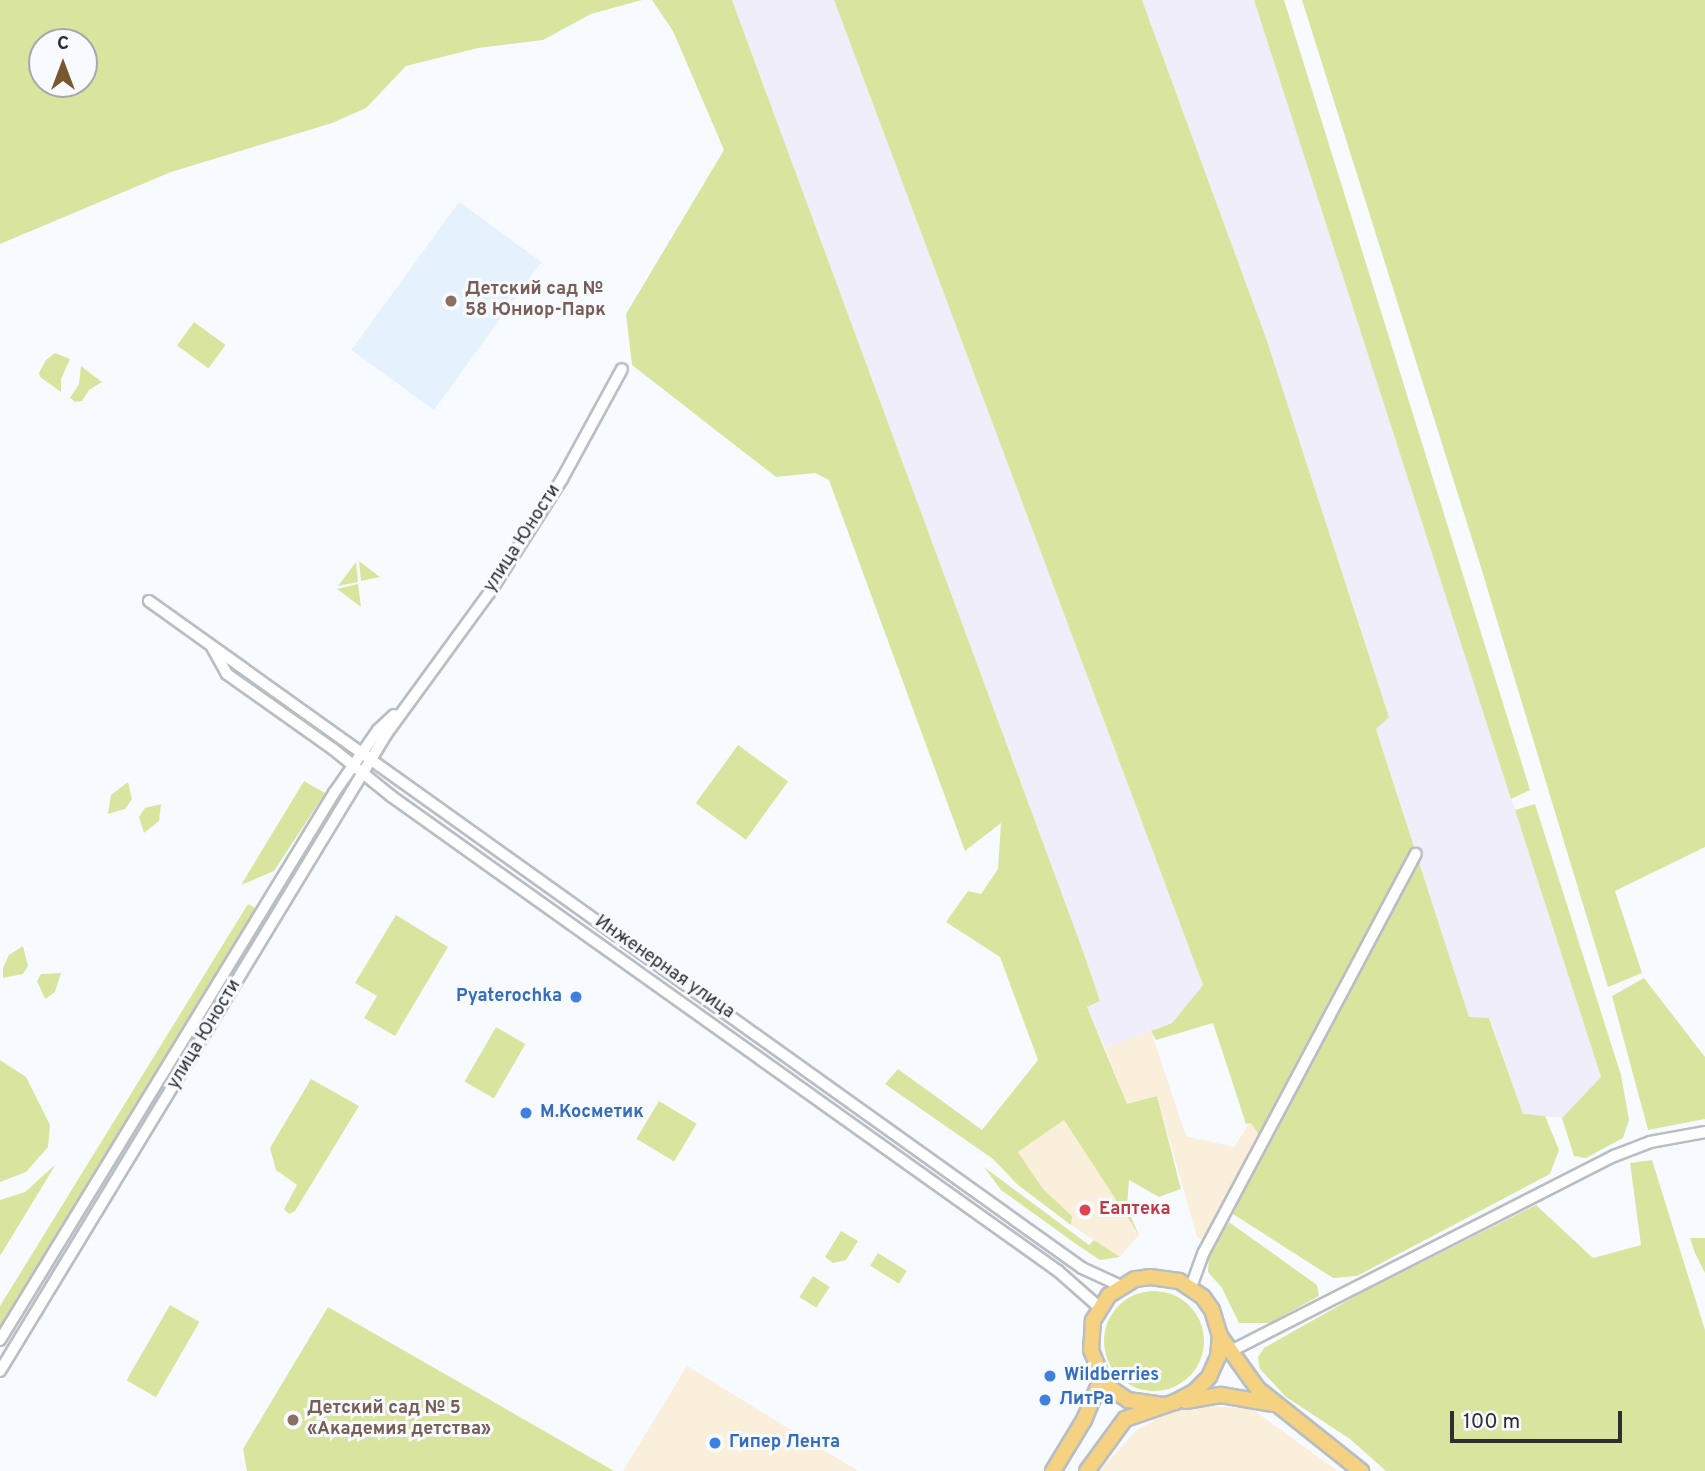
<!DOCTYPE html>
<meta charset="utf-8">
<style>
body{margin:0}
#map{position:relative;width:1705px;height:1471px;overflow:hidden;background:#f7fbff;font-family:Overpass,sans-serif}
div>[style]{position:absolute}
.commercial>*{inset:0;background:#faefda}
.industrial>*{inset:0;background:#f1eefc}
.built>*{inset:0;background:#e5f2fd;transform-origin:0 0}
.green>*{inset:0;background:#d9e59f;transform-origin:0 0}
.round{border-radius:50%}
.roads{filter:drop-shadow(2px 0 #b8bec4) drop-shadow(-2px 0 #b8bec4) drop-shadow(0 2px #b8bec4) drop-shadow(0 -2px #b8bec4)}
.minor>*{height:10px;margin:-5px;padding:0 5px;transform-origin:5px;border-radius:5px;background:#fff}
.major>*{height:14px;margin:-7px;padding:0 7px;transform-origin:7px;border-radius:7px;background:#f4d281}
.dots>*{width:19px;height:19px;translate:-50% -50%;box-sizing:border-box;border:4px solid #f7fbff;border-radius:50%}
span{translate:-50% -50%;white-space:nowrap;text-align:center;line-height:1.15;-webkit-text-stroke:6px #f7fbff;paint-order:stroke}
.education-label{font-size:18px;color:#785e54;font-weight:700}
.left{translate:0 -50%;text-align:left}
.street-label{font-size:18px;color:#2c2e30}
.shop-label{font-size:18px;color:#366cbe;font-weight:700}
.right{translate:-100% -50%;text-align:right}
.health-label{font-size:18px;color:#be3a42;font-weight:700}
.north{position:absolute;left:28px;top:28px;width:70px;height:70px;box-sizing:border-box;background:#f7fbff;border:2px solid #a6a9ac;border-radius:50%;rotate:0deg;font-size:19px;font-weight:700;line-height:28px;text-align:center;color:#2c2e30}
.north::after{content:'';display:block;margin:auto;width:24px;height:32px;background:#78592e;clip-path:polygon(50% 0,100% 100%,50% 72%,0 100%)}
.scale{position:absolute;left:1450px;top:1411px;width:172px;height:32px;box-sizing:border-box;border:4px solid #2c2e30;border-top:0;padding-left:9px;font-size:21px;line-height:24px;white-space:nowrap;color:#2c2e30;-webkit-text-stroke:5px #f7fbff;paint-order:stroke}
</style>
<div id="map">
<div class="commercial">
<div style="clip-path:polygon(1151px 1031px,1186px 1136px,1234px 1147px,1250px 1122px,1267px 1147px,1214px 1246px,1197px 1237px,1157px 1096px,1127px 1105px,1105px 1048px)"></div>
<div style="clip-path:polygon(1064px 1120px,1139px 1235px,1120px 1257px,1071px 1225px,1072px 1216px,1043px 1189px,1018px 1152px)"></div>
<div style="clip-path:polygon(687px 1366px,858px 1471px,623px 1471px)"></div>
<div style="clip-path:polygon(1198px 1405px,1252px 1409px,1338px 1471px,1099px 1471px,1138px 1429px,1172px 1411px)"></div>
</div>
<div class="industrial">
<div style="clip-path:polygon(732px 0,834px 0,1203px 985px,1172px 1023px,1105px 1048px,1087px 1007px,1100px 1001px,1083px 951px)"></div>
<div style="clip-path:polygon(1142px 0,1254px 0,1601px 1077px,1562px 1118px,1523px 1115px,1490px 1018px,1469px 1018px,1376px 728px,1389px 716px,1266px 338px)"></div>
</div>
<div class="built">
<div style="left:459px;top:202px;width:102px;height:183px;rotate:36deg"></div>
</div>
<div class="green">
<div style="clip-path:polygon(evenodd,0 0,642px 0,591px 14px,543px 40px,478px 48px,406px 66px,366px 108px,332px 123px,171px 172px,0 244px,0 0,42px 42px,84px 42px,84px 84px,42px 84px,42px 42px)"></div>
<div style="clip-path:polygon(652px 0,732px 0,1083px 951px,1100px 1001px,1087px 1007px,1127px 1104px,1157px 1096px,1181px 1189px,1159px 1197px,1129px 1180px,1127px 1208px,1139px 1235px,1064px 1120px,1018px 1152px,1043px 1189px,1072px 1216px,1071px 1225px,1018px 1185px,993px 1159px,885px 1084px,898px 1069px,982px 1130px,1038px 1060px,1000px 957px,946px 922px,968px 891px,981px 894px,998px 869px,1001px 823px,965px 851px,829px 480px,815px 473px,776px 477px,632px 365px,626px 314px,724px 150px,673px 31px)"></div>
<div style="clip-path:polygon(834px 0,1142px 0,1266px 338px,1389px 717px,1376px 729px,1469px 1017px,1489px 1018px,1523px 1114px,1545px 1116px,1559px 1150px,1550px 1174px,1357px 1276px,1333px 1278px,1233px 1214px,1267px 1147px,1251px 1123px,1246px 1124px,1213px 1023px,1156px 1040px,1151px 1031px,1172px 1023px,1203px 985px)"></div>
<div style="clip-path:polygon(1254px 0,1284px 0,1530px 790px,1511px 799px)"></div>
<div style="clip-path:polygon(1302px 0,1705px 0,1705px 847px,1615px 891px,1642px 973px,1608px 987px,1479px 561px)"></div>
<div style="left:194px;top:322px;width:39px;height:29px;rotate:36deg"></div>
<div style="clip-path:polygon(55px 353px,70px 359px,61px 379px,61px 392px,40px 377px,39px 373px,46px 360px)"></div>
<div style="clip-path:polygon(81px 366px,102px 382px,89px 390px,82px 401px,75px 402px,70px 398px,79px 384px)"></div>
<div style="clip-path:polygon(359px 561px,380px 577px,361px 581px)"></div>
<div style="clip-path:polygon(356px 562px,358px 582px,338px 586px)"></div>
<div style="clip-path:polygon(358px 584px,361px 607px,337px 589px)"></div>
<div style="left:738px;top:745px;width:62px;height:72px;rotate:36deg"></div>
<div style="clip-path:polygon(304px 781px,325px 793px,274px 871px,241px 885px)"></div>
<div style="clip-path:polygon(128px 782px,132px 799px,125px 809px,108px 814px,111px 795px)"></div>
<div style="clip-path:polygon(161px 804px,159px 821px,144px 833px,139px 817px,145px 808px)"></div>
<div style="clip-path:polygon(1535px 804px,1621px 1075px,1629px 1120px,1623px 1138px,1586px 1158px,1574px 1156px,1562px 1118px,1601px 1077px,1515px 810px)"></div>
<div style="clip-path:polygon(248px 904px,255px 908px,254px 913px,0 1329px,0 1306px)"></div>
<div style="clip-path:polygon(396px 915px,448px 947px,395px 1036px,364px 1018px,377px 996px,355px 983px)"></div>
<div style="clip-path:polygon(23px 946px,28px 966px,23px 974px,3px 978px,3px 968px,9px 955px)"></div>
<div style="clip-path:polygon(61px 973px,55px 992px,45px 999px,37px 981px,41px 974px)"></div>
<div style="clip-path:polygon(1644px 978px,1705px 1057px,1705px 1119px,1648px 1130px,1612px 996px)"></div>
<div style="left:496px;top:1027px;width:34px;height:63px;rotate:30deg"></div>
<div style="clip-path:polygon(0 1060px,26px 1077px,50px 1125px,48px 1147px,26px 1172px,0 1182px)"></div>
<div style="clip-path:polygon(311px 1079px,359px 1106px,295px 1211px,289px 1214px,284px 1209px,297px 1185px,276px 1170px,270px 1148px)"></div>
<div style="left:659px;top:1101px;width:44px;height:44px;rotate:31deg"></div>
<div style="clip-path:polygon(1652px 1160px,1705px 1330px,1705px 1471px,1386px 1471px,1350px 1439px,1286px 1397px,1260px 1369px,1258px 1357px,1264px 1348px,1363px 1292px,1536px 1205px,1593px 1258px,1641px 1245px,1630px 1163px)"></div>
<div style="clip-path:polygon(56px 1164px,0 1256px,0 1200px,25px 1192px)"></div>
<div style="clip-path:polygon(984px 1167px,1089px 1245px,1094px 1240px,1120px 1257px,1100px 1260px,1076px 1244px,1001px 1190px)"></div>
<div style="clip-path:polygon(1229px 1222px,1317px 1285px,1319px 1296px,1270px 1323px,1239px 1323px,1222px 1288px,1208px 1272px,1209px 1253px)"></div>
<div style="clip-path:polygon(841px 1231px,858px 1241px,846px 1260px,833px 1263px,825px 1257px)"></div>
<div style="clip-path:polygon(1690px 1238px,1705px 1238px,1705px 1273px,1695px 1253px)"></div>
<div style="left:878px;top:1253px;width:34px;height:15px;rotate:32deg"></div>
<div style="left:813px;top:1276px;width:20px;height:25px;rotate:33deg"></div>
<div class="round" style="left:1104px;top:1291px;width:100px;height:100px"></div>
<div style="left:170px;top:1305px;width:34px;height:87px;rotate:30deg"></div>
<div style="clip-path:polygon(328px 1307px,614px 1471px,247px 1471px,243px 1449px)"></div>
</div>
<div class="roads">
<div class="minor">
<div style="left:149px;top:601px;width:1147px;rotate:35.56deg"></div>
<div style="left:1082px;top:1268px;width:43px;rotate:24.8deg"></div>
<div style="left:212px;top:647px;width:31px;rotate:61deg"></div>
<div style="left:227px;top:674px;width:130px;rotate:35.3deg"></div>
<div style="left:333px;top:749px;width:75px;rotate:39deg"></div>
<div style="left:391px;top:796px;width:819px;rotate:35.46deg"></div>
<div style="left:1058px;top:1271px;width:56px;rotate:41.4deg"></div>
<div style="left:1191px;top:1287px;width:37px;rotate:-70deg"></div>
<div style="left:1204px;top:1252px;width:451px;rotate:-62deg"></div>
<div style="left:0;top:1340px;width:641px;rotate:-58.59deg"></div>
<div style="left:334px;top:793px;width:77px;rotate:-55.1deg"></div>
<div style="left:378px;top:730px;width:22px;rotate:-43deg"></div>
<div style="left:1229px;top:1352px;width:432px;rotate:-27deg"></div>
<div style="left:1614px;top:1156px;width:39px;rotate:-21deg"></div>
<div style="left:1650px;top:1142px;width:56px;rotate:-10.3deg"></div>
<div style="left:0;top:1371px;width:746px;rotate:-58.76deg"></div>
<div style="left:387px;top:733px;width:175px;rotate:-53.9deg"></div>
<div style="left:490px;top:592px;width:134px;rotate:-57.5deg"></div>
<div style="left:562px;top:479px;width:125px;rotate:-61.4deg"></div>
</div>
<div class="major">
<div style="left:1220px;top:1336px;width:65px;rotate:54.4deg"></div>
<div style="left:1258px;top:1389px;width:132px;rotate:38.5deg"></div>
<div style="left:1186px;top:1401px;width:36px;rotate:-10deg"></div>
<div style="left:1221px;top:1395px;width:53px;rotate:9.8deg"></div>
<div style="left:1053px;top:1471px;width:60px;rotate:-58.7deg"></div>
<div style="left:1084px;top:1420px;width:47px;rotate:-67.3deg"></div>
<div style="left:1087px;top:1471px;width:64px;rotate:-53.8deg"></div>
<div style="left:1125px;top:1419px;width:53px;rotate:-18.8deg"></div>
<div style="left:1175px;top:1402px;width:21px;rotate:-28deg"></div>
<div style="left:1194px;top:1392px;width:21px;rotate:-45deg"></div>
<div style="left:1209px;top:1377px;width:22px;rotate:-66deg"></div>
<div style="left:1218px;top:1357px;width:21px;rotate:-85deg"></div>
<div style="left:1220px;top:1336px;width:27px;rotate:-107deg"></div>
<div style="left:1212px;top:1310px;width:16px;rotate:-125deg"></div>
<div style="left:1203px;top:1297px;width:29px;rotate:-146deg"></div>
<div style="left:1179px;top:1281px;width:29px;rotate:-172deg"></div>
<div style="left:1150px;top:1277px;width:15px;rotate:172deg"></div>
<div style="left:1135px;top:1279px;width:31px;rotate:148deg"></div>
<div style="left:1109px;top:1295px;width:31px;rotate:122deg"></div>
<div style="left:1093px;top:1321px;width:29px;rotate:94deg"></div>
<div style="left:1091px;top:1350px;width:29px;rotate:68deg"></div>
<div style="left:1102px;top:1377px;width:17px;rotate:50deg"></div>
<div style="left:1113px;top:1390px;width:18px;rotate:34deg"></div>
<div style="left:1128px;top:1400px;width:36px;rotate:8deg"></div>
</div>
</div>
<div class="dots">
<div style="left:451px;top:301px;background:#8d6e63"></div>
<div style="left:576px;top:997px;background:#3f7fe0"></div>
<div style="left:526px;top:1113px;background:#3f7fe0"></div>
<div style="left:1085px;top:1210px;background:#e0444e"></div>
<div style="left:1050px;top:1376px;background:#3f7fe0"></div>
<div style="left:1045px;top:1400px;background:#3f7fe0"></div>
<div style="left:293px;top:1420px;background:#8d6e63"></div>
<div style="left:715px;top:1443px;background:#3f7fe0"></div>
</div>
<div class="education-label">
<span class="left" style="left:465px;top:301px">Детский сад №<br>58 Юниор-Парк</span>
<span class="left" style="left:307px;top:1420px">Детский сад № 5<br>«Академия детства»</span>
</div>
<div class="street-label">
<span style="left:523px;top:539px;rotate:-57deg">улица Юности</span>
<span style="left:664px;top:968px;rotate:35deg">Инженерная улица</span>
<span style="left:205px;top:1035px;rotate:-59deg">улица Юности</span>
</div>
<div class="shop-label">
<span class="right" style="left:562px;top:997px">Pyaterochka</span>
<span class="left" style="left:540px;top:1113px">М.Косметик</span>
<span class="left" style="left:1064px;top:1376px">Wildberries</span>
<span class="left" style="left:1059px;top:1400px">ЛитРа</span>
<span class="left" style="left:729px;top:1443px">Гипер Лента</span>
</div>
<div class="health-label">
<span class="left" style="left:1099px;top:1210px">Еаптека</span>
</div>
<div class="north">С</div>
<div class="scale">100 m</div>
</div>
